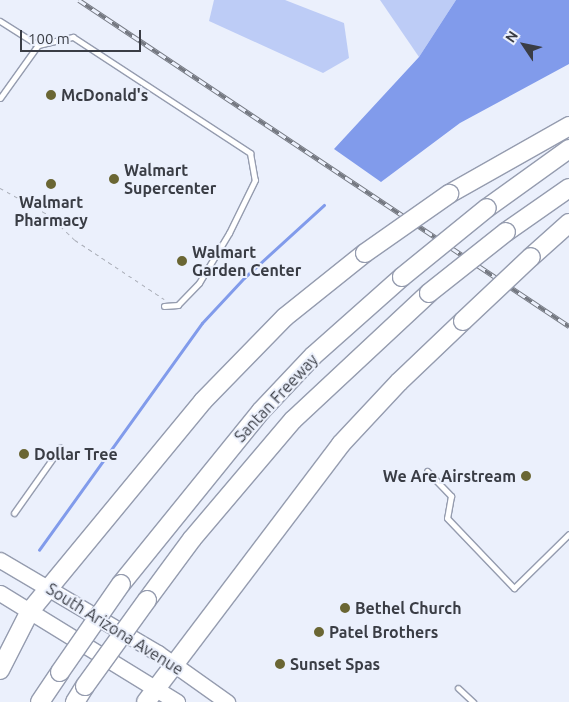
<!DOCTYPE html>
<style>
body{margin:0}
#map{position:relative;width:569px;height:702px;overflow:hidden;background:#ebf0fc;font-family:Ubuntu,sans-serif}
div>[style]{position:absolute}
.green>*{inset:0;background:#bdccf6}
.water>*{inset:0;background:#819beb}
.stream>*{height:2.5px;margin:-1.25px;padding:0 1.25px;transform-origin:1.25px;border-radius:1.25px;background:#819beb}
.path>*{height:1px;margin-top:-0.5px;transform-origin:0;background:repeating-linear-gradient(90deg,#a9adb7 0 4px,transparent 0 8px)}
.roads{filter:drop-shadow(1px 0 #959caf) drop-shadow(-1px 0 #959caf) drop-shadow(0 1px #959caf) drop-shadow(0 -1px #959caf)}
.service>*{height:5px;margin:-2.5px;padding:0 2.5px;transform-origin:2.5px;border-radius:2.5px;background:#fff}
.primary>*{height:15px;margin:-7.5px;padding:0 7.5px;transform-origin:7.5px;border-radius:7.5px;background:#fff}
.motorway>*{height:18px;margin:-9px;padding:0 9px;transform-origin:9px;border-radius:9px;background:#fff}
.rail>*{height:4.5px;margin-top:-2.25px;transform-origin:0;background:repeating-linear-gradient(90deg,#ebf0fc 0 8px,#747881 0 16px);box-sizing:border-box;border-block:1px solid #747881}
.bridges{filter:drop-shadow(1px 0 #959caf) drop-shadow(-1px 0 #959caf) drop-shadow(0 1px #959caf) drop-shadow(0 -1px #959caf)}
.motorway-bridge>*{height:18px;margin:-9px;padding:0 9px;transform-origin:9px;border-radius:9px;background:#fff}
.dots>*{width:14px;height:14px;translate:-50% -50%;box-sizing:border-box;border:2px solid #ebf0fc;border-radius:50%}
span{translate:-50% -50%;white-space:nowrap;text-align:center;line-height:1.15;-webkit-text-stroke:4px #ebf0fc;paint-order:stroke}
.poi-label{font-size:16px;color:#3a3d45;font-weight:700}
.left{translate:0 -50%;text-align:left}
.right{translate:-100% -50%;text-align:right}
.street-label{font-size:16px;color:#3a3d45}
.north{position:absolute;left:499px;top:20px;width:50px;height:50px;-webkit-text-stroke:4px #ebf0fc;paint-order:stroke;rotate:304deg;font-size:14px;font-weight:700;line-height:20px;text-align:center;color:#3a3d45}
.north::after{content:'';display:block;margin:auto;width:18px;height:22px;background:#3a3d45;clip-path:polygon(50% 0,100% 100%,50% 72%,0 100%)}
.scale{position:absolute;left:20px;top:30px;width:121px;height:22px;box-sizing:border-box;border:2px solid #3a3d45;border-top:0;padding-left:6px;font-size:15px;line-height:18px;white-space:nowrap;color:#3a3d45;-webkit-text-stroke:4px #ebf0fc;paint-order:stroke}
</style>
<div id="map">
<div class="green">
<div style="clip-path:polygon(214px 0,285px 0,344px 23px,349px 58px,323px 73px,209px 21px)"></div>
<div style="clip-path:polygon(380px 0,456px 0,419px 57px)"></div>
</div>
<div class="water">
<div style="clip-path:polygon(456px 0,569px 0,569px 64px,460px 123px,381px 182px,334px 149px,419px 57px)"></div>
</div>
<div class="stream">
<div style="left:39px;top:550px;width:279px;rotate:-54.3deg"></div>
<div style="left:202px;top:323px;width:62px;rotate:-47deg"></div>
<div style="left:244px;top:278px;width:108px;rotate:-42.4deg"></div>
</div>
<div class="path">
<div style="left:0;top:188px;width:56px;rotate:28.9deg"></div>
<div style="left:49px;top:215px;width:36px;rotate:44deg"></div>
<div style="left:75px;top:240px;width:107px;rotate:33.5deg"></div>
</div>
<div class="roads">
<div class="service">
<div style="left:0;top:21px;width:45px;rotate:32.3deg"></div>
<div style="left:38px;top:45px;width:65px;rotate:125.6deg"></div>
<div style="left:38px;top:45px;width:36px;rotate:-13deg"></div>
<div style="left:73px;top:37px;width:212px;rotate:33.2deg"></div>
<div style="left:250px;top:153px;width:27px;rotate:80deg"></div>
<div style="left:255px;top:180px;width:59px;rotate:116.1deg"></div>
<div style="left:229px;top:233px;width:58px;rotate:121deg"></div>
<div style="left:199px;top:283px;width:30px;rotate:134deg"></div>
<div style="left:178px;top:305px;width:14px;rotate:176deg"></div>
<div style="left:427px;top:471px;width:35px;rotate:46deg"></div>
<div style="left:451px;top:496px;width:22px;rotate:100deg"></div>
<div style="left:447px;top:518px;width:97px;rotate:46.3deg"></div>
<div style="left:514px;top:588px;width:77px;rotate:-44.5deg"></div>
<div style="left:14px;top:513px;width:80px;rotate:-54.7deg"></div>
<div style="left:458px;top:688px;width:21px;rotate:43deg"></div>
</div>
<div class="primary">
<div style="left:0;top:560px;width:183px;rotate:30.5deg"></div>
<div style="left:158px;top:653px;width:85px;rotate:35.4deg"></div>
<div style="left:0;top:593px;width:208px;rotate:31.6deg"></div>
</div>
<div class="motorway">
<div style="left:449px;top:194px;width:138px;rotate:-29.5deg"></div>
<div style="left:487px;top:208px;width:101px;rotate:-35.7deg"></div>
<div style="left:506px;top:232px;width:77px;rotate:-34.9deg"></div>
<div style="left:531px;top:257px;width:51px;rotate:-41.8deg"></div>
<div style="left:121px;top:584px;width:223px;rotate:-51deg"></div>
<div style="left:261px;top:411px;width:76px;rotate:-46.6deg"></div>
<div style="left:313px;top:356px;width:119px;rotate:-41.6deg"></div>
<div style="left:147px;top:600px;width:76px;rotate:-53.6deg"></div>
<div style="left:192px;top:539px;width:156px;rotate:-49.7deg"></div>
<div style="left:293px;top:420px;width:186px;rotate:-43deg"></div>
<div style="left:0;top:670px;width:66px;rotate:-63deg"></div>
<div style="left:30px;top:611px;width:272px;rotate:-50.5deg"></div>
<div style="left:203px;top:401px;width:117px;rotate:-45.7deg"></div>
<div style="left:285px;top:317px;width:102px;rotate:-38.7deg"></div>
<div style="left:40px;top:702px;width:36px;rotate:-56deg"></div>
<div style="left:75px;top:702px;width:19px;rotate:-58deg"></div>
<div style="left:146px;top:702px;width:323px;rotate:-52.9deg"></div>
<div style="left:341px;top:444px;width:85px;rotate:-46.9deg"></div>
<div style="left:399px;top:382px;width:88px;rotate:-43.6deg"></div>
</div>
</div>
<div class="rail">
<div style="left:79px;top:0;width:589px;rotate:33.64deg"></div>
</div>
<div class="bridges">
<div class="motorway-bridge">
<div style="left:365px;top:253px;width:103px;rotate:-35.1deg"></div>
<div style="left:402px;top:277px;width:109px;rotate:-39.1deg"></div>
<div style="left:429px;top:293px;width:98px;rotate:-38.4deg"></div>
<div style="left:463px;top:321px;width:93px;rotate:-43.3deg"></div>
<div style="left:60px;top:672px;width:107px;rotate:-55.3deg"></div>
<div style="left:85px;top:686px;width:106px;rotate:-54.2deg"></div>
</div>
</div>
<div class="dots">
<div style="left:51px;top:95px;background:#6a6633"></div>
<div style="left:114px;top:179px;background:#6a6633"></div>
<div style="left:51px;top:184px;background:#6a6633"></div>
<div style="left:182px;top:261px;background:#6a6633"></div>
<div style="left:24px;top:454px;background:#6a6633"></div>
<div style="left:526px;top:476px;background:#6a6633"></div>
<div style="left:345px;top:608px;background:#6a6633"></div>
<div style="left:319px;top:632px;background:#6a6633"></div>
<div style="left:280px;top:664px;background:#6a6633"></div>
</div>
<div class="poi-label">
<span class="left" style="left:61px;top:95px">McDonald's</span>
<span class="left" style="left:124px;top:179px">Walmart<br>Supercenter</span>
<span style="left:51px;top:211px">Walmart<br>Pharmacy</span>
<span class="left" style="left:192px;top:261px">Walmart<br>Garden Center</span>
<span class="left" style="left:34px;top:454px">Dollar Tree</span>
<span class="right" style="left:516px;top:476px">We Are Airstream</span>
<span class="left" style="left:355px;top:608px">Bethel Church</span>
<span class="left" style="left:329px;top:632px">Patel Brothers</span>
<span class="left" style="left:290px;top:664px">Sunset Spas</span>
</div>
<div class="street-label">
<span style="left:276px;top:398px;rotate:-47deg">Santan Freeway</span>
<span style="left:115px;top:629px;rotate:32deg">South Arizona Avenue</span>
</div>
<div class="north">N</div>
<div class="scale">100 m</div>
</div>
